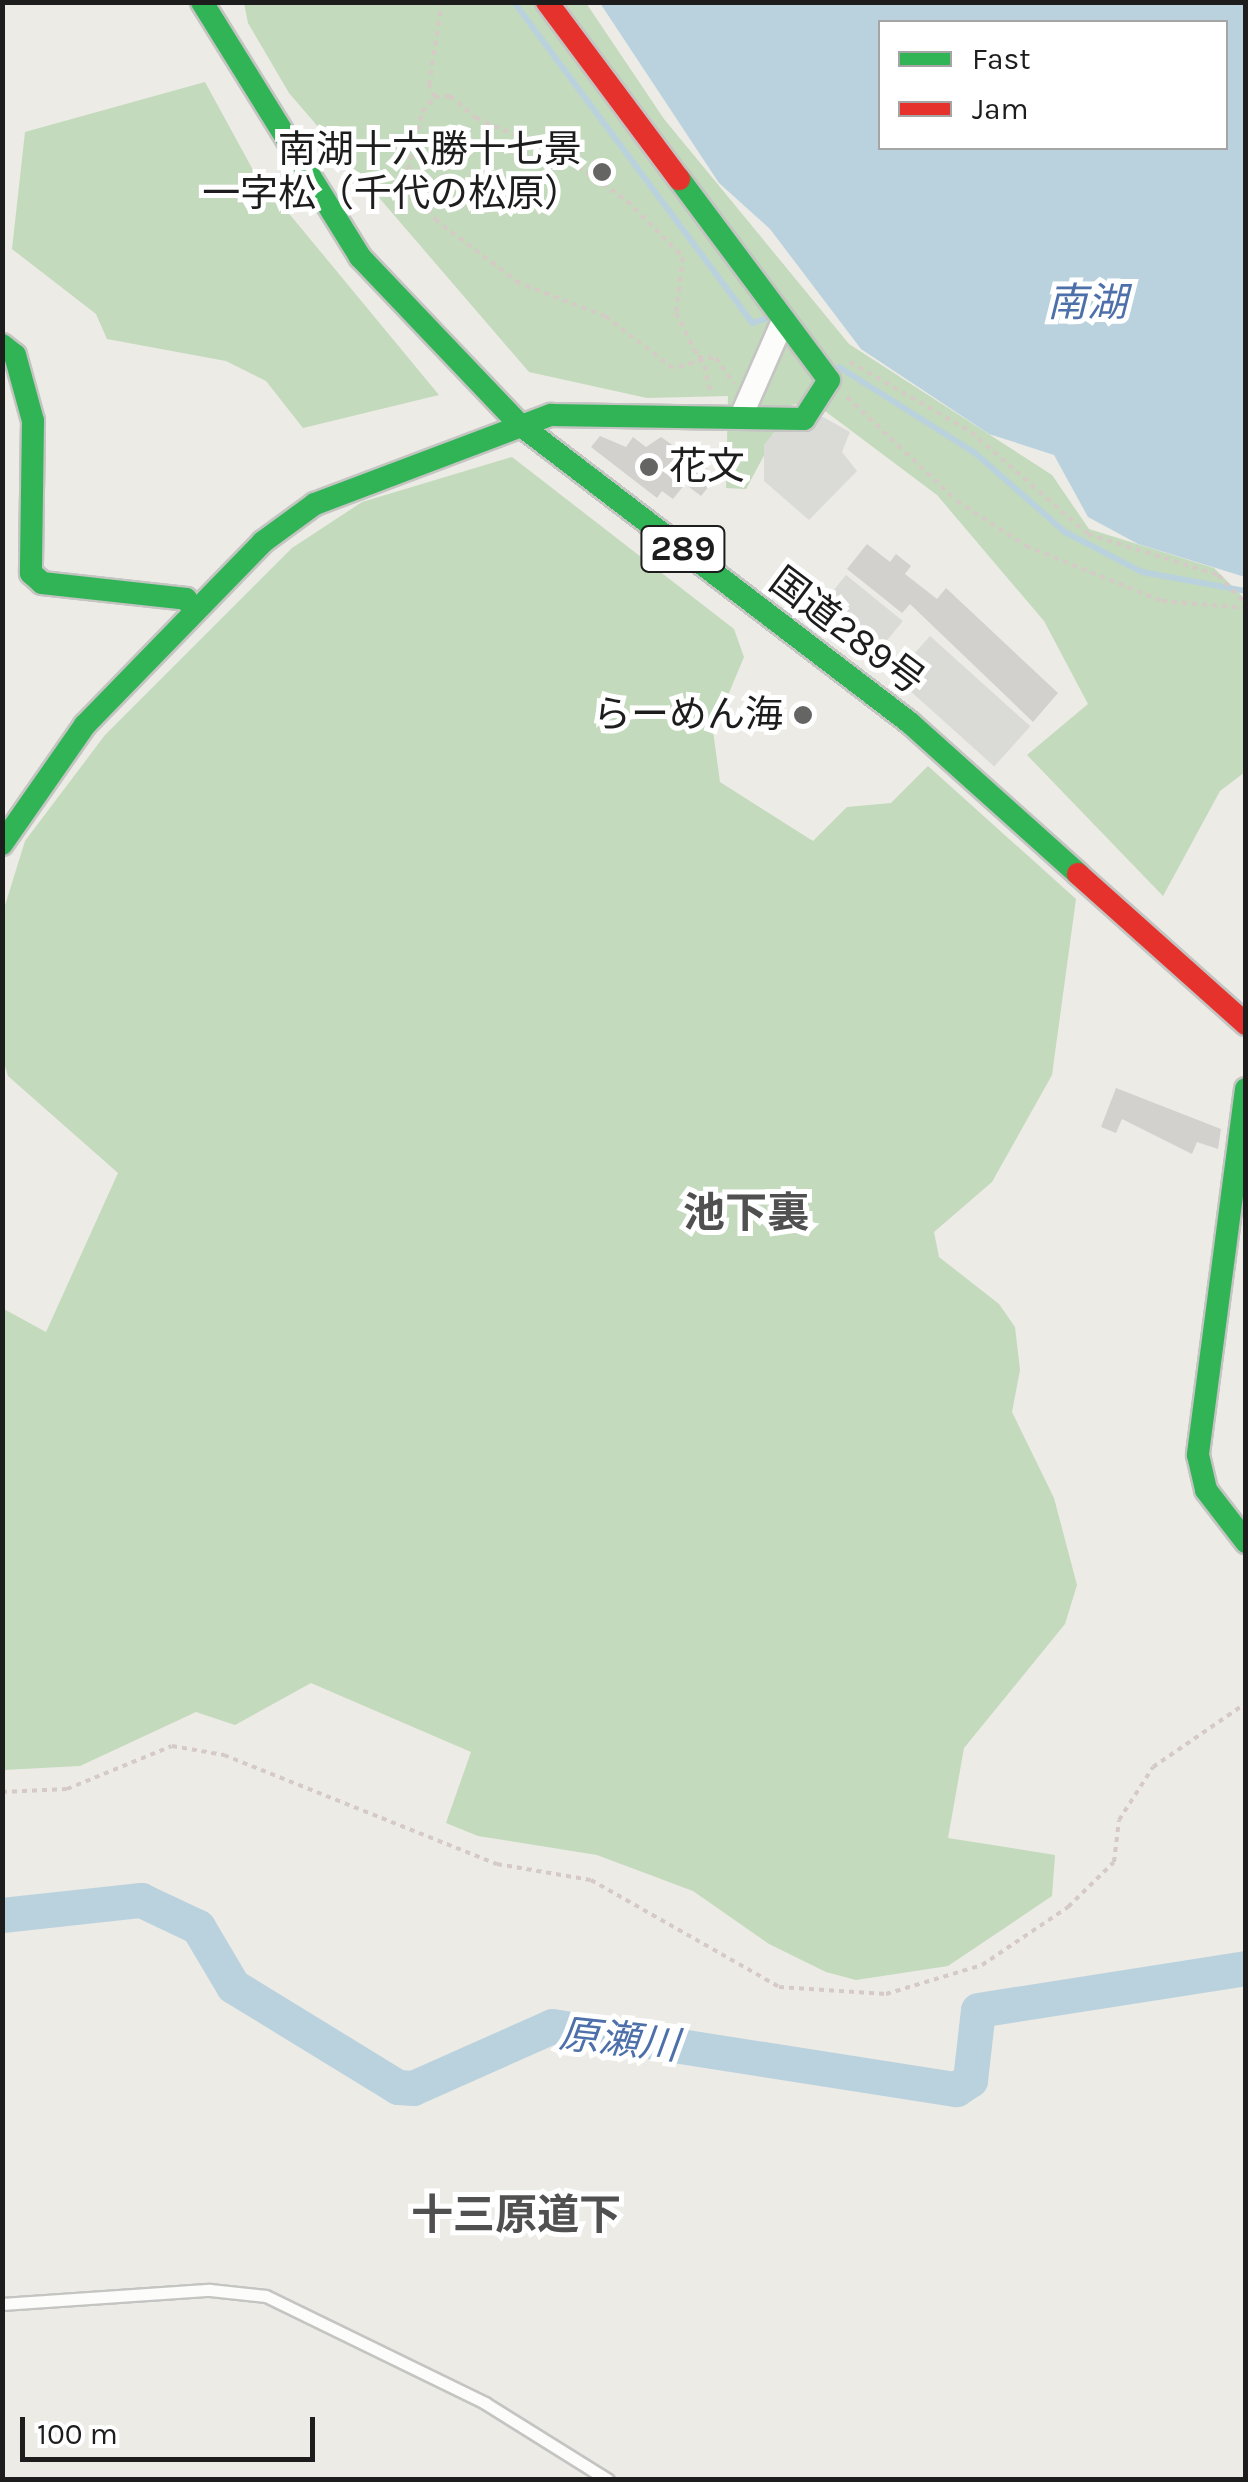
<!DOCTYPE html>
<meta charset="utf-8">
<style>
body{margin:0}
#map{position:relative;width:1248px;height:2482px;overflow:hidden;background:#ecebe6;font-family:Karla,"Noto Sans JP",sans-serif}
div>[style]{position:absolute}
.forest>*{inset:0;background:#c3dabc}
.parking>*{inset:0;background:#dadad7;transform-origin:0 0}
.water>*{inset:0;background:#bad2de}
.stream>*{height:6px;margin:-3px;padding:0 3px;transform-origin:3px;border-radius:3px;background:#bad2de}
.river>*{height:35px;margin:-17.5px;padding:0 17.5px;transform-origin:17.5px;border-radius:17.5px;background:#bad2de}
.building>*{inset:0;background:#d3d1cd}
.path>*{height:4px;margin-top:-2px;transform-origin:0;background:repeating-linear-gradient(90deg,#d5cac6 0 5px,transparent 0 10px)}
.roads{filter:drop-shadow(2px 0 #c4c4c2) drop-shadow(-2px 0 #c4c4c2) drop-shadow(0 2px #c4c4c2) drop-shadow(0 -2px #c4c4c2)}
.lane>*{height:11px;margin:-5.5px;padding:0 5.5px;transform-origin:5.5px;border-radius:5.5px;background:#fcfcfb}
.street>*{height:22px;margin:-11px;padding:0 11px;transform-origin:11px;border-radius:11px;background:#fcfcfb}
.fast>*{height:22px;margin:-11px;padding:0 11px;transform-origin:11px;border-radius:11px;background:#30b455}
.jam>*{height:22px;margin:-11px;padding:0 11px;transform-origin:11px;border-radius:11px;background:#e5322d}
.dots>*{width:28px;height:28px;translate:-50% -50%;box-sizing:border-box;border:5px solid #fff;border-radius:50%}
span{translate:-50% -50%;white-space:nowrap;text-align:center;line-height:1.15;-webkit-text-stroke:10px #fff;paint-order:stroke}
.shield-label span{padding:2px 8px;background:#fff;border:2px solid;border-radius:8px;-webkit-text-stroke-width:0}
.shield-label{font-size:35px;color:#1d1d1d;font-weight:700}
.poi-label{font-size:38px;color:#1d1d1d}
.right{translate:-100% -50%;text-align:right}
.left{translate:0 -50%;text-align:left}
.street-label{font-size:38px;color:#1d1d1d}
.water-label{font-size:40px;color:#4d70aa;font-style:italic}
.quarter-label{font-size:42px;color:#505050;font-weight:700}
.frame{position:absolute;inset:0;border:5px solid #1d1d1d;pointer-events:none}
.legend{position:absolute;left:878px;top:20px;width:350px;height:130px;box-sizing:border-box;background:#fff;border:2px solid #a5a5a5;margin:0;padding:12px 18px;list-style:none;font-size:30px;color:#1d1d1d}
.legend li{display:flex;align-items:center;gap:20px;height:50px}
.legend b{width:50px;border:2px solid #a5a5a5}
.scale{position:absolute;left:20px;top:2417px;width:295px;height:45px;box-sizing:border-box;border:5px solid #1d1d1d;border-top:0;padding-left:12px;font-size:30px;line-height:35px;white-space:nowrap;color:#1d1d1d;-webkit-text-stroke:8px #fff;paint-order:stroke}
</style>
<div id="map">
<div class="forest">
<div style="clip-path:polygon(244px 3px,586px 3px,664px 119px,849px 344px,1052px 475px,1089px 529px,1214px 568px,1245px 599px,1245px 772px,1220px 791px,1163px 896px,1027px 755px,1088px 704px,1044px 621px,937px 495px,813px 402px,791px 405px,746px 489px,726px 488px,728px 396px,647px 398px,529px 372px,289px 93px,248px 23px)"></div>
<div style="clip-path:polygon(205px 82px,253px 170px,439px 395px,303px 428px,266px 381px,226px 361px,107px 339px,96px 314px,12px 249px,25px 132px)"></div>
<div style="clip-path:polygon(512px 457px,734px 629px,744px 657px,713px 731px,720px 782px,813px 841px,847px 807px,891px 803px,928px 766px,1076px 899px,1052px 1075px,992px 1182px,934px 1232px,939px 1257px,999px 1304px,1015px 1327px,1020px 1370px,1012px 1412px,1054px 1498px,1077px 1585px,1065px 1624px,964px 1748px,948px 1838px,1055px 1855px,1052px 1896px,948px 1966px,856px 1980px,826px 1972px,769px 1944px,693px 1891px,597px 1855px,478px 1836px,446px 1823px,471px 1752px,311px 1683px,235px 1725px,196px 1712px,80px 1766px,3px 1770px,2px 1308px,46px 1332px,118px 1173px,8px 1076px,3px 1059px,3px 912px,25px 841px,105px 735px,292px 548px,362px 502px)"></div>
</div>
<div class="parking">
<div style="clip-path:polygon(823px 417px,850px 432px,842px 452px,857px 471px,809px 520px,764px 481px,764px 445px,778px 427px)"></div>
<div style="left:846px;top:575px;width:73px;height:55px;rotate:39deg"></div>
<div style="left:930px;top:636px;width:135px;height:54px;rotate:42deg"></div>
</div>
<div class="water">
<div style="clip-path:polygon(evenodd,600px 3px,1245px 3px,1245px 577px,1138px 544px,1088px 517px,1054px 455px,989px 434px,861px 349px,770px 229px,719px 183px,600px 3px,880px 22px,1226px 22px,1226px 148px,880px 148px,880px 22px)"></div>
</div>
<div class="stream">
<div style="left:514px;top:2px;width:400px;rotate:53.4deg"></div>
<div style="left:752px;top:323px;width:19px;rotate:-18deg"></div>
<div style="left:839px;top:367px;width:161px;rotate:32.3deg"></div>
<div style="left:975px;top:453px;width:120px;rotate:41.3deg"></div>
<div style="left:1065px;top:532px;width:87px;rotate:27.5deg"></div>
<div style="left:1142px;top:572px;width:106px;rotate:10.4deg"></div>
</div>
<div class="river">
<div style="left:2px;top:1915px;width:140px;rotate:-6.2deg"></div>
<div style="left:141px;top:1900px;width:63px;rotate:25.3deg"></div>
<div style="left:198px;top:1927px;width:69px;rotate:59.3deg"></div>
<div style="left:233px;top:1986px;width:193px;rotate:31.5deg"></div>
<div style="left:398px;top:2087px;width:15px;rotate:4deg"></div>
<div style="left:413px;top:2088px;width:152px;rotate:-24deg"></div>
<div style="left:552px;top:2026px;width:409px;rotate:8.9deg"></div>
<div style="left:956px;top:2089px;width:17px;rotate:-33deg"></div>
<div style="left:970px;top:2080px;width:70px;rotate:-83.5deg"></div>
<div style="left:978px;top:2010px;width:271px;rotate:-8.9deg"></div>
</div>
<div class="building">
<div style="clip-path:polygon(600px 436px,626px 447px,633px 437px,646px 447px,661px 437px,717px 476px,701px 496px,685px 484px,673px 499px,662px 491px,657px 498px,591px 447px)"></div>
<div style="clip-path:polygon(867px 544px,890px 562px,896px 554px,911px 566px,905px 574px,937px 599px,946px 588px,1058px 693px,1033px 722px,910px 604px,902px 613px,847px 569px)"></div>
<div style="clip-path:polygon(1116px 1088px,1221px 1129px,1218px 1149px,1197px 1142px,1192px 1154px,1122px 1119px,1116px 1133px,1101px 1127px)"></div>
</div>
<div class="path">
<div style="left:435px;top:97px;width:13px;rotate:-117deg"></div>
<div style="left:429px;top:85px;width:84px;rotate:-81.1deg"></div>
<div style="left:850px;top:362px;width:140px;rotate:30deg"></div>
<div style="left:971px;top:432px;width:155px;rotate:41.1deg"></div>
<div style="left:1088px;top:534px;width:136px;rotate:17.5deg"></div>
<div style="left:1218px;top:575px;width:40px;rotate:46deg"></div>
<div style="left:710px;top:390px;width:31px;rotate:-103deg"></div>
<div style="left:703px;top:360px;width:31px;rotate:165deg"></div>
<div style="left:673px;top:368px;width:86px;rotate:-142.6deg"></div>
<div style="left:605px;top:316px;width:92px;rotate:-159deg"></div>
<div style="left:519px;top:283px;width:103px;rotate:-142.9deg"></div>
<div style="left:437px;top:221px;width:52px;rotate:-126.4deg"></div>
<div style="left:406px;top:179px;width:69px;rotate:-76.6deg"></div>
<div style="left:422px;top:112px;width:20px;rotate:-49deg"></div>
<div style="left:435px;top:97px;width:15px;rotate:-4deg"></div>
<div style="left:450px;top:96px;width:34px;rotate:40deg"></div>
<div style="left:476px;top:118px;width:94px;rotate:23.3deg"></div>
<div style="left:562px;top:155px;width:80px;rotate:35.3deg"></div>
<div style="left:627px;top:201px;width:79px;rotate:45deg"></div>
<div style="left:683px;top:257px;width:56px;rotate:97.1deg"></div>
<div style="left:676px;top:313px;width:49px;rotate:63.4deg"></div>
<div style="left:698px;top:357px;width:18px;rotate:3deg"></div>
<div style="left:716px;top:358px;width:32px;rotate:55deg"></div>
<div style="left:847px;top:397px;width:151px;rotate:43.4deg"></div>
<div style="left:957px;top:501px;width:82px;rotate:33.1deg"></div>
<div style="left:1026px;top:546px;width:147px;rotate:22deg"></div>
<div style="left:1162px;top:601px;width:84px;rotate:4.8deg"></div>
<div style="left:2px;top:1792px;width:65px;rotate:-2.6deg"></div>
<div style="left:67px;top:1789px;width:113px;rotate:-22.3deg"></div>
<div style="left:172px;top:1746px;width:53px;rotate:9.8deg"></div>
<div style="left:224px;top:1755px;width:294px;rotate:21.8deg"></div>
<div style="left:497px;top:1864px;width:95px;rotate:9.7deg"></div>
<div style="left:591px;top:1880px;width:216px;rotate:29.6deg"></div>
<div style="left:779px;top:1987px;width:107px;rotate:3.7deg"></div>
<div style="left:886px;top:1994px;width:100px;rotate:-16.8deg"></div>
<div style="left:982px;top:1965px;width:104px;rotate:-34deg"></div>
<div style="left:1068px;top:1907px;width:64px;rotate:-44.4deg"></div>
<div style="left:1114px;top:1862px;width:42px;rotate:-83.2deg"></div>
<div style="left:1119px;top:1820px;width:63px;rotate:-57.3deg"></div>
<div style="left:1153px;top:1767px;width:113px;rotate:-34.5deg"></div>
</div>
<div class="roads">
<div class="lane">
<div style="left:2px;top:2304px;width:208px;rotate:-3.9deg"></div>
<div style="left:210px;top:2290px;width:56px;rotate:6.1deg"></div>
<div style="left:266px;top:2296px;width:244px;rotate:26deg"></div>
<div style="left:485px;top:2403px;width:145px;rotate:32deg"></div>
</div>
<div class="street">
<div style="left:743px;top:412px;width:97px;rotate:-66.3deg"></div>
</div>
<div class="fast">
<div style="left:202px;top:2px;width:300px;rotate:58.2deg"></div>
<div style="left:360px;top:257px;width:231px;rotate:46.4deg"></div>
<div style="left:519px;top:424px;width:492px;rotate:37.4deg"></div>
<div style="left:910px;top:723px;width:226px;rotate:41.9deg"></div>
<div style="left:2px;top:345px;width:16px;rotate:38deg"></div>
<div style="left:15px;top:355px;width:68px;rotate:74.7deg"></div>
<div style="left:33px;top:421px;width:152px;rotate:90.8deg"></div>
<div style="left:31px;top:573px;width:15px;rotate:42deg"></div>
<div style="left:42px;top:583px;width:145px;rotate:6.3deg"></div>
<div style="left:186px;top:599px;width:15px;rotate:53deg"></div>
<div style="left:2px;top:844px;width:145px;rotate:-55.1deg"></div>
<div style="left:85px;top:725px;width:255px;rotate:-45.8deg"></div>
<div style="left:263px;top:542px;width:64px;rotate:-36.2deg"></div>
<div style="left:315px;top:504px;width:252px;rotate:-20.7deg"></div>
<div style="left:551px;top:415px;width:253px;rotate:0.9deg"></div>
<div style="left:804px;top:419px;width:46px;rotate:-57.3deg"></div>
<div style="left:829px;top:380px;width:251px;rotate:-126.7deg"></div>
<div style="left:1246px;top:1089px;width:369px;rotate:97.5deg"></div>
<div style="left:1198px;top:1455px;width:36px;rotate:77deg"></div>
<div style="left:1206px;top:1490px;width:66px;rotate:52.4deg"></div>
</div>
<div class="jam">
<div style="left:547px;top:2px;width:221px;rotate:53.3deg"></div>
<div style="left:1078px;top:874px;width:225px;rotate:41.8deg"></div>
</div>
</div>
<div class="dots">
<div style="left:602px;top:172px;background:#656563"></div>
<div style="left:649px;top:467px;background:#656563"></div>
<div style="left:803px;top:715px;background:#656563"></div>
</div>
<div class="shield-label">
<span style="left:683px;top:549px">289</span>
</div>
<div class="poi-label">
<span class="right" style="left:582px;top:172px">南湖十六勝十七景<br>一字松（千代の松原）</span>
<span class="left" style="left:669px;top:467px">花文</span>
<span class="right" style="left:783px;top:715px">らーめん海</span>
</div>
<div class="street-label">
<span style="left:847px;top:631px;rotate:37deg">国道289号</span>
</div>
<div class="water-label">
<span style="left:1087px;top:303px">南湖</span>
<span style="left:619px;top:2040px;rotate:6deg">原瀬川</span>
</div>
<div class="quarter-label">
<span style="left:746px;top:1213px">池下裏</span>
<span style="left:516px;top:2215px">十三原道下</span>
</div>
<div class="frame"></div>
<ul class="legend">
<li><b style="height:12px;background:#30b455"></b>Fast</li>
<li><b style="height:12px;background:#e5322d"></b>Jam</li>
</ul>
<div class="scale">100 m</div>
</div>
